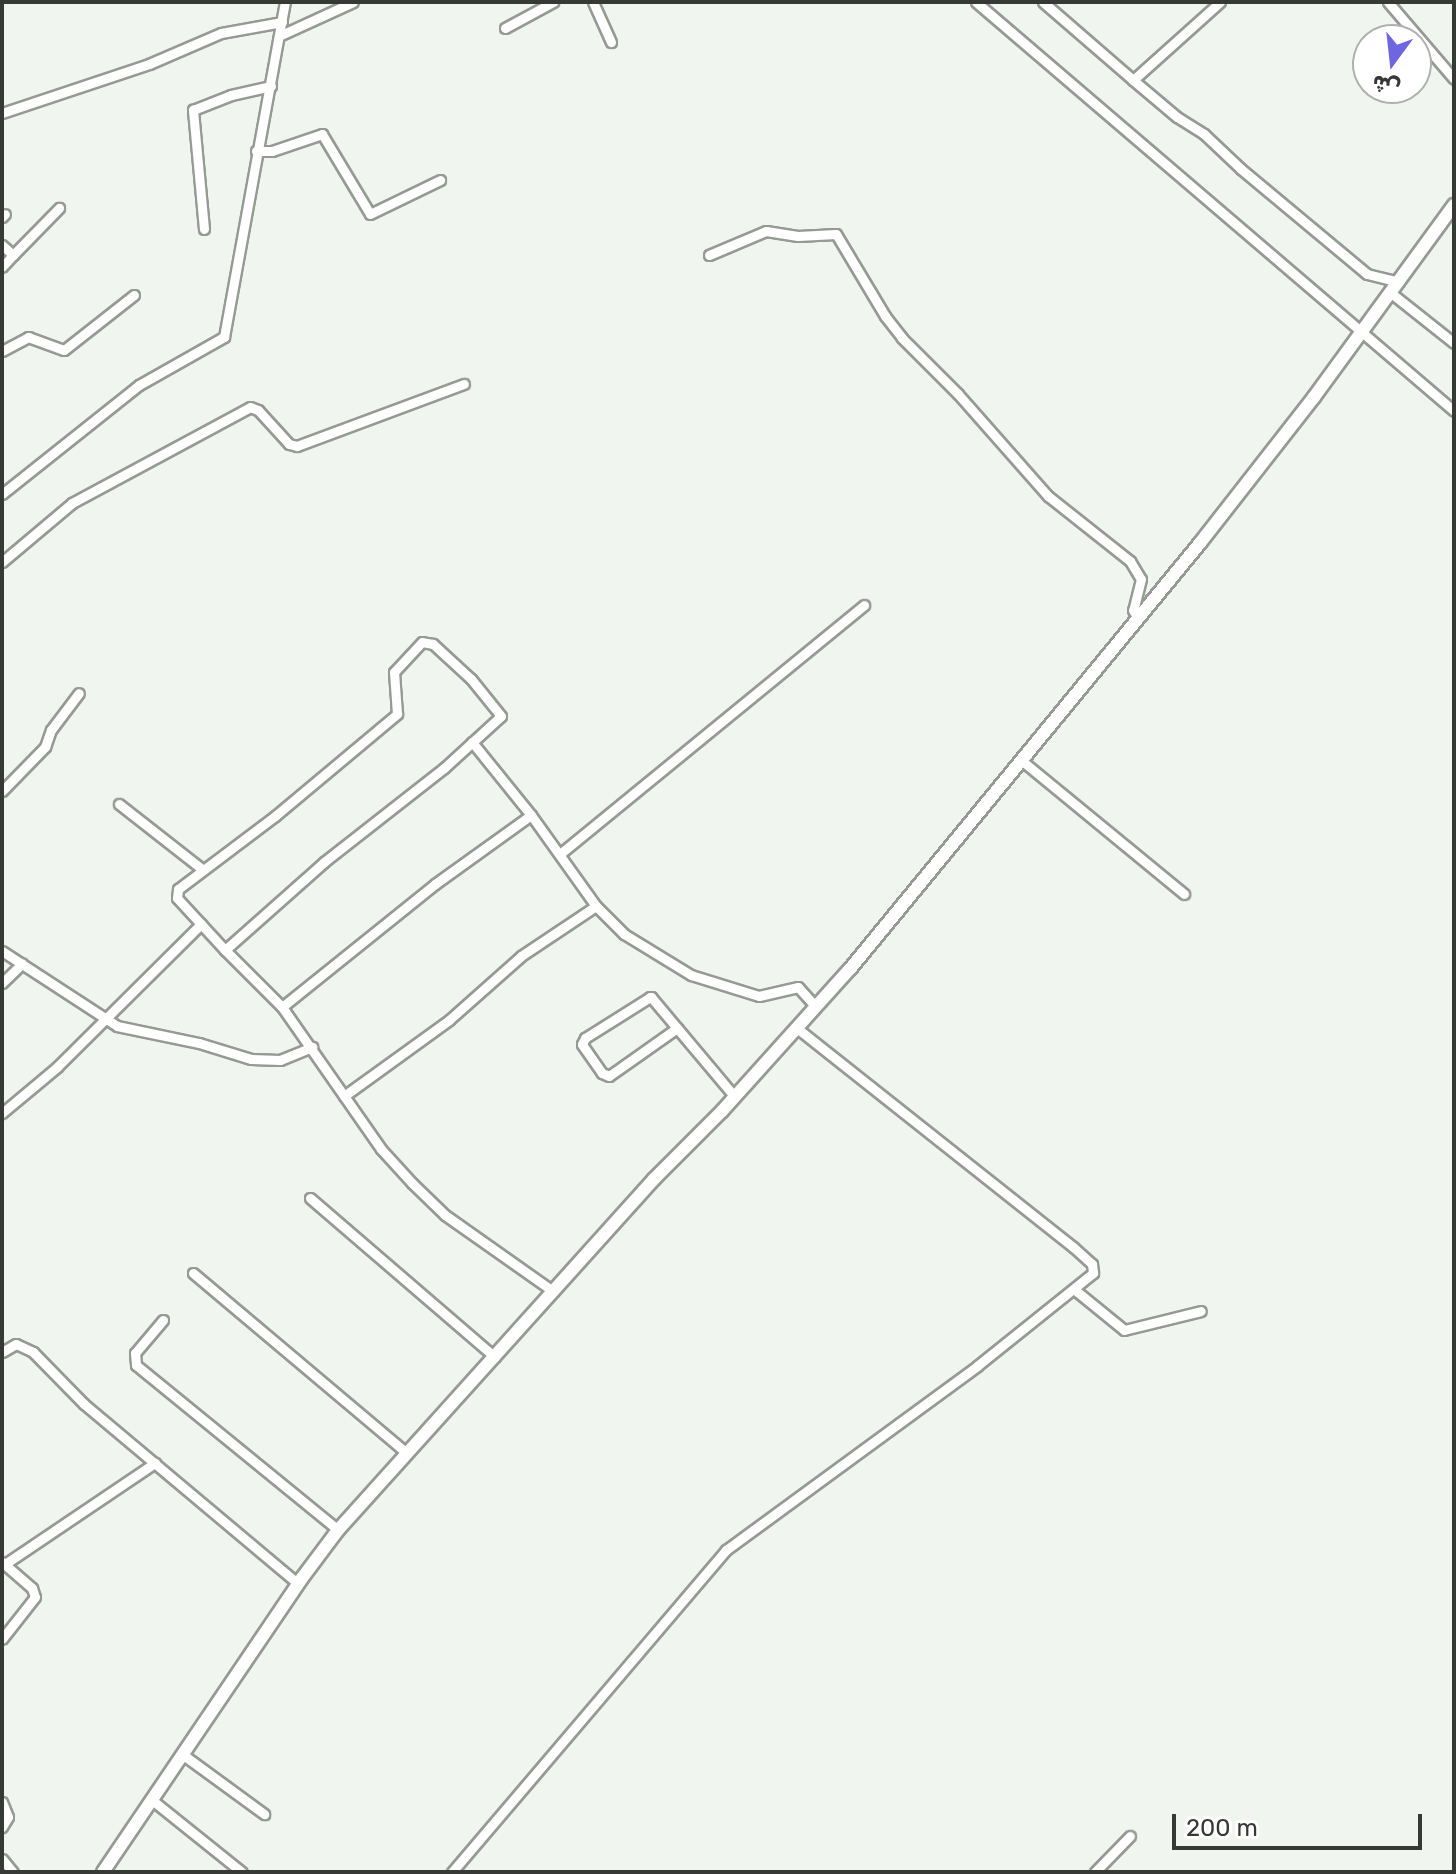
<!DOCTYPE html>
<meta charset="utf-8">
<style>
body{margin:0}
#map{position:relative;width:1456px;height:1874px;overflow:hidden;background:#f1f5f0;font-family:Rubik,"Noto Naskh Arabic",sans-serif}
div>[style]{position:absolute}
.roads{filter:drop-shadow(2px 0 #969a95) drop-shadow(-2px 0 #969a95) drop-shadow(0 2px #969a95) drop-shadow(0 -2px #969a95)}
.minor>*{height:9px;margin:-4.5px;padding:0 4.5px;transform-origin:4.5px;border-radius:4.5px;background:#fff}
.tertiary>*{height:12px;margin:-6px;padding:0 6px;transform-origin:6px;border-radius:6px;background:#fff}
span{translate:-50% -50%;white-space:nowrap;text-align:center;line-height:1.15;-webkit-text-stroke:6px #fff;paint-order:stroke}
.frame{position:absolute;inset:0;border:4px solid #373937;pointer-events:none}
.north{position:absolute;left:1352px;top:24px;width:80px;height:80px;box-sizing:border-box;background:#fff;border:2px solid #afb0af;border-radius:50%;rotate:195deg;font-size:22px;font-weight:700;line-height:32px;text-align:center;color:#373937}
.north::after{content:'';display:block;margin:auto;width:28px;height:36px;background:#6e66e0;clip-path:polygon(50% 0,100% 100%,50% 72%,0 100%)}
.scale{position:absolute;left:1172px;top:1814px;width:250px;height:36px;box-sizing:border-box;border:4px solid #373937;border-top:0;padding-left:10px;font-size:24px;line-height:28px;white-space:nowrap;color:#373937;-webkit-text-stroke:6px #fff;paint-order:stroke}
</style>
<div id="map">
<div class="roads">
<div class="minor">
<div style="left:593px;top:2px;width:44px;rotate:65.8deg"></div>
<div style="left:976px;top:2px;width:629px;rotate:40.55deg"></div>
<div style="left:1043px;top:2px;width:119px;rotate:40.9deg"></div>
<div style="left:1220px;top:2px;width:117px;rotate:138.1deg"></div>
<div style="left:1133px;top:80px;width:57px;rotate:40.1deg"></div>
<div style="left:1177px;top:117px;width:32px;rotate:32deg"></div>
<div style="left:1204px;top:134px;width:51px;rotate:43.4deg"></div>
<div style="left:1241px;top:169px;width:164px;rotate:39.8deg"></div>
<div style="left:1367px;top:274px;width:33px;rotate:14deg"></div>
<div style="left:1388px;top:2px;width:101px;rotate:49.4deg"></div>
<div style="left:505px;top:28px;width:55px;rotate:-28.4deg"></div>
<div style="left:281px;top:35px;width:79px;rotate:-24.6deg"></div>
<div style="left:2px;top:113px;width:155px;rotate:-18.4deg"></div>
<div style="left:149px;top:64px;width:78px;rotate:-23.3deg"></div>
<div style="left:221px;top:33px;width:62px;rotate:-10.2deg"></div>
<div style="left:256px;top:151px;width:16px"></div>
<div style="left:272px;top:151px;width:53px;rotate:-18.8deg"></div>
<div style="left:322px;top:134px;width:93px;rotate:59deg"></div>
<div style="left:370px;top:214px;width:78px;rotate:-25.9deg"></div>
<div style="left:2px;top:217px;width:4px;rotate:-45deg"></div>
<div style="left:204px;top:229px;width:120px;rotate:-95.3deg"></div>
<div style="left:193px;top:110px;width:41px;rotate:-21.5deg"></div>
<div style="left:231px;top:95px;width:41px;rotate:-12.7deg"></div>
<div style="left:2px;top:245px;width:15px;rotate:42deg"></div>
<div style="left:13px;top:255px;width:16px;rotate:133deg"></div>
<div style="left:13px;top:255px;width:66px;rotate:-45.6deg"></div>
<div style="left:709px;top:255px;width:62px;rotate:-22.8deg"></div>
<div style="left:766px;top:231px;width:32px;rotate:9deg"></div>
<div style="left:798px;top:236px;width:38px;rotate:-3deg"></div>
<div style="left:836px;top:234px;width:96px;rotate:59.1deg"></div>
<div style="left:885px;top:316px;width:28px;rotate:52deg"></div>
<div style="left:902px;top:338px;width:79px;rotate:45deg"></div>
<div style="left:958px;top:394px;width:136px;rotate:48.6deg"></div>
<div style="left:1048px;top:496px;width:105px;rotate:38.4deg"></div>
<div style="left:1130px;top:561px;width:21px;rotate:59deg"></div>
<div style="left:1141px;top:579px;width:32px;rotate:104deg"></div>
<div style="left:1133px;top:610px;width:9px;rotate:58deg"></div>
<div style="left:1391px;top:293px;width:80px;rotate:38.4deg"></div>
<div style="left:2px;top:351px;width:30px;rotate:-28deg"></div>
<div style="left:28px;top:337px;width:38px;rotate:20deg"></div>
<div style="left:64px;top:350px;width:89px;rotate:-38.2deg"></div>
<div style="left:2px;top:494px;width:175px;rotate:-38.5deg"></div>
<div style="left:139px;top:385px;width:98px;rotate:-29.5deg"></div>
<div style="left:224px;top:337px;width:341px;rotate:-79.7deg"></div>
<div style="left:2px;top:562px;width:92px;rotate:-40.1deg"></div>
<div style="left:72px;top:503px;width:202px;rotate:-28.3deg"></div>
<div style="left:250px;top:407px;width:9px;rotate:21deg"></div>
<div style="left:258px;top:410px;width:46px;rotate:47.6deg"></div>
<div style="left:289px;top:444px;width:8px;rotate:14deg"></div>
<div style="left:297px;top:446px;width:178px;rotate:-20.4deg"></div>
<div style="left:472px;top:742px;width:94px;rotate:51.1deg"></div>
<div style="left:531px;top:815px;width:112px;rotate:54.5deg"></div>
<div style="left:596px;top:906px;width:40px;rotate:45deg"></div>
<div style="left:624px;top:934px;width:79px;rotate:31.5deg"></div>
<div style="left:691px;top:975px;width:71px;rotate:17.2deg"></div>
<div style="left:759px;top:996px;width:40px;rotate:-13deg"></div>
<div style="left:798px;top:987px;width:27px;rotate:48deg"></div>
<div style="left:1021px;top:760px;width:211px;rotate:39.4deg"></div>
<div style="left:2px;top:791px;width:62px;rotate:-45.7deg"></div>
<div style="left:45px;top:747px;width:18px;rotate:-71deg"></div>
<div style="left:51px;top:730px;width:46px;rotate:-52.9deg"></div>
<div style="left:119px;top:804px;width:105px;rotate:38.1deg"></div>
<div style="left:560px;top:854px;width:393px;rotate:-39.3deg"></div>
<div style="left:225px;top:950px;width:132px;rotate:-41.6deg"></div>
<div style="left:324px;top:862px;width:152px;rotate:-38.1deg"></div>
<div style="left:444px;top:768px;width:77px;rotate:-42.4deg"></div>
<div style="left:501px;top:716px;width:48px;rotate:-129deg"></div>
<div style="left:471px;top:679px;width:52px;rotate:-137.4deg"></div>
<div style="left:433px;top:644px;width:11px;rotate:-170deg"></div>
<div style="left:422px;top:642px;width:41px;rotate:133deg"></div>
<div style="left:394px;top:672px;width:42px;rotate:85.9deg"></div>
<div style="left:397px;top:714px;width:159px;rotate:140.1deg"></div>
<div style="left:275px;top:816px;width:121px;rotate:143deg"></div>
<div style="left:178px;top:889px;width:9px;rotate:96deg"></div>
<div style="left:177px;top:898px;width:71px;rotate:47.3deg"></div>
<div style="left:225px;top:950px;width:81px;rotate:45deg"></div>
<div style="left:282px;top:1007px;width:173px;rotate:55.1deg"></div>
<div style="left:381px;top:1149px;width:46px;rotate:47.6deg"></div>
<div style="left:412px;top:1183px;width:46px;rotate:44.1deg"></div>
<div style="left:445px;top:1215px;width:133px;rotate:35.2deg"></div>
<div style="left:2px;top:951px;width:137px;rotate:33.1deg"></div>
<div style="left:117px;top:1026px;width:84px;rotate:11.7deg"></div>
<div style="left:199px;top:1043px;width:54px;rotate:17.1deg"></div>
<div style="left:251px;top:1059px;width:29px;rotate:2deg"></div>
<div style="left:280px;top:1060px;width:35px;rotate:-22deg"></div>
<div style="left:2px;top:983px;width:28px;rotate:-44deg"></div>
<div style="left:282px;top:1007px;width:196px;rotate:-38.8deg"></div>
<div style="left:435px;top:884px;width:118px;rotate:-35.7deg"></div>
<div style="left:677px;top:1028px;width:83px;rotate:144.8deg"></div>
<div style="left:609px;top:1076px;width:8px;rotate:-157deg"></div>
<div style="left:602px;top:1073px;width:35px;rotate:-125deg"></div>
<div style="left:582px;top:1044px;width:7px;rotate:-63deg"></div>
<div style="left:585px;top:1038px;width:77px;rotate:-32.2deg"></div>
<div style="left:650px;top:997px;width:1px"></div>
<div style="left:651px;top:997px;width:40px;rotate:50deg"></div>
<div style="left:677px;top:1028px;width:90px;rotate:50deg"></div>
<div style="left:344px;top:1096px;width:130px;rotate:-35.9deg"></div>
<div style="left:449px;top:1020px;width:96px;rotate:-41.6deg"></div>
<div style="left:521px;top:956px;width:90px;rotate:-33.7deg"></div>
<div style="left:2px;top:1113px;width:72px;rotate:-39.9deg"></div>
<div style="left:57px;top:1067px;width:203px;rotate:-44.8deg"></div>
<div style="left:310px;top:1198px;width:244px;rotate:40.7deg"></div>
<div style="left:193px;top:1273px;width:280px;rotate:40.1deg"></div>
<div style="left:1075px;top:1290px;width:63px;rotate:39.2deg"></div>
<div style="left:1124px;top:1330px;width:79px;rotate:-13.9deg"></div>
<div style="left:163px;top:1320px;width:43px;rotate:130.3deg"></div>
<div style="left:135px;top:1353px;width:12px;rotate:85deg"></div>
<div style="left:136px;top:1365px;width:261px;rotate:39.2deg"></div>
<div style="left:2px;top:1352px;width:16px;rotate:-30deg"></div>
<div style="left:16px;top:1344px;width:19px;rotate:25deg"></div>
<div style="left:33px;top:1352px;width:73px;rotate:45.6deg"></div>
<div style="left:84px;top:1404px;width:278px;rotate:40deg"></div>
<div style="left:2px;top:1562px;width:40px;rotate:41deg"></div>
<div style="left:32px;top:1588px;width:9px;rotate:72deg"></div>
<div style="left:35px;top:1597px;width:53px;rotate:128.2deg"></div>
<div style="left:5px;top:1564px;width:181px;rotate:-34deg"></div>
<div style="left:182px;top:1754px;width:102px;rotate:36.2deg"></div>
<div style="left:152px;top:1800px;width:115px;rotate:38.7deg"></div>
<div style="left:2px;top:1802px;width:16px;rotate:68deg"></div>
<div style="left:8px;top:1817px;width:12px;rotate:121deg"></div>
<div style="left:2px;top:1859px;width:17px;rotate:50deg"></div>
<div style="left:452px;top:1872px;width:423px;rotate:-49.6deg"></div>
<div style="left:726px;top:1550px;width:311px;rotate:-36.2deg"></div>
<div style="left:977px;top:1366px;width:149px;rotate:-38.7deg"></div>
<div style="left:1093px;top:1273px;width:9px;rotate:-96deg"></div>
<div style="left:1092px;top:1264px;width:25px;rotate:-138deg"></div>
<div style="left:1073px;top:1247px;width:352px;rotate:-141.6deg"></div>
<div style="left:1095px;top:1872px;width:50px;rotate:-45.8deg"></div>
</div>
<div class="tertiary">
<div style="left:103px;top:1872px;width:355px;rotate:-55.9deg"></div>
<div style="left:302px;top:1578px;width:60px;rotate:-53.1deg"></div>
<div style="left:338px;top:1530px;width:472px;rotate:-48deg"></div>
<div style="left:654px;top:1179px;width:96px;rotate:-45deg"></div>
<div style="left:722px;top:1111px;width:191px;rotate:-48deg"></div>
<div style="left:850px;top:969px;width:551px;rotate:-50.59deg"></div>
<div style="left:1200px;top:543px;width:185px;rotate:-52deg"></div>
<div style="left:1314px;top:397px;width:238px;rotate:-53.9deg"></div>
</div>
</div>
<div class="frame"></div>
<div class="north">ش</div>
<div class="scale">200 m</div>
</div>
